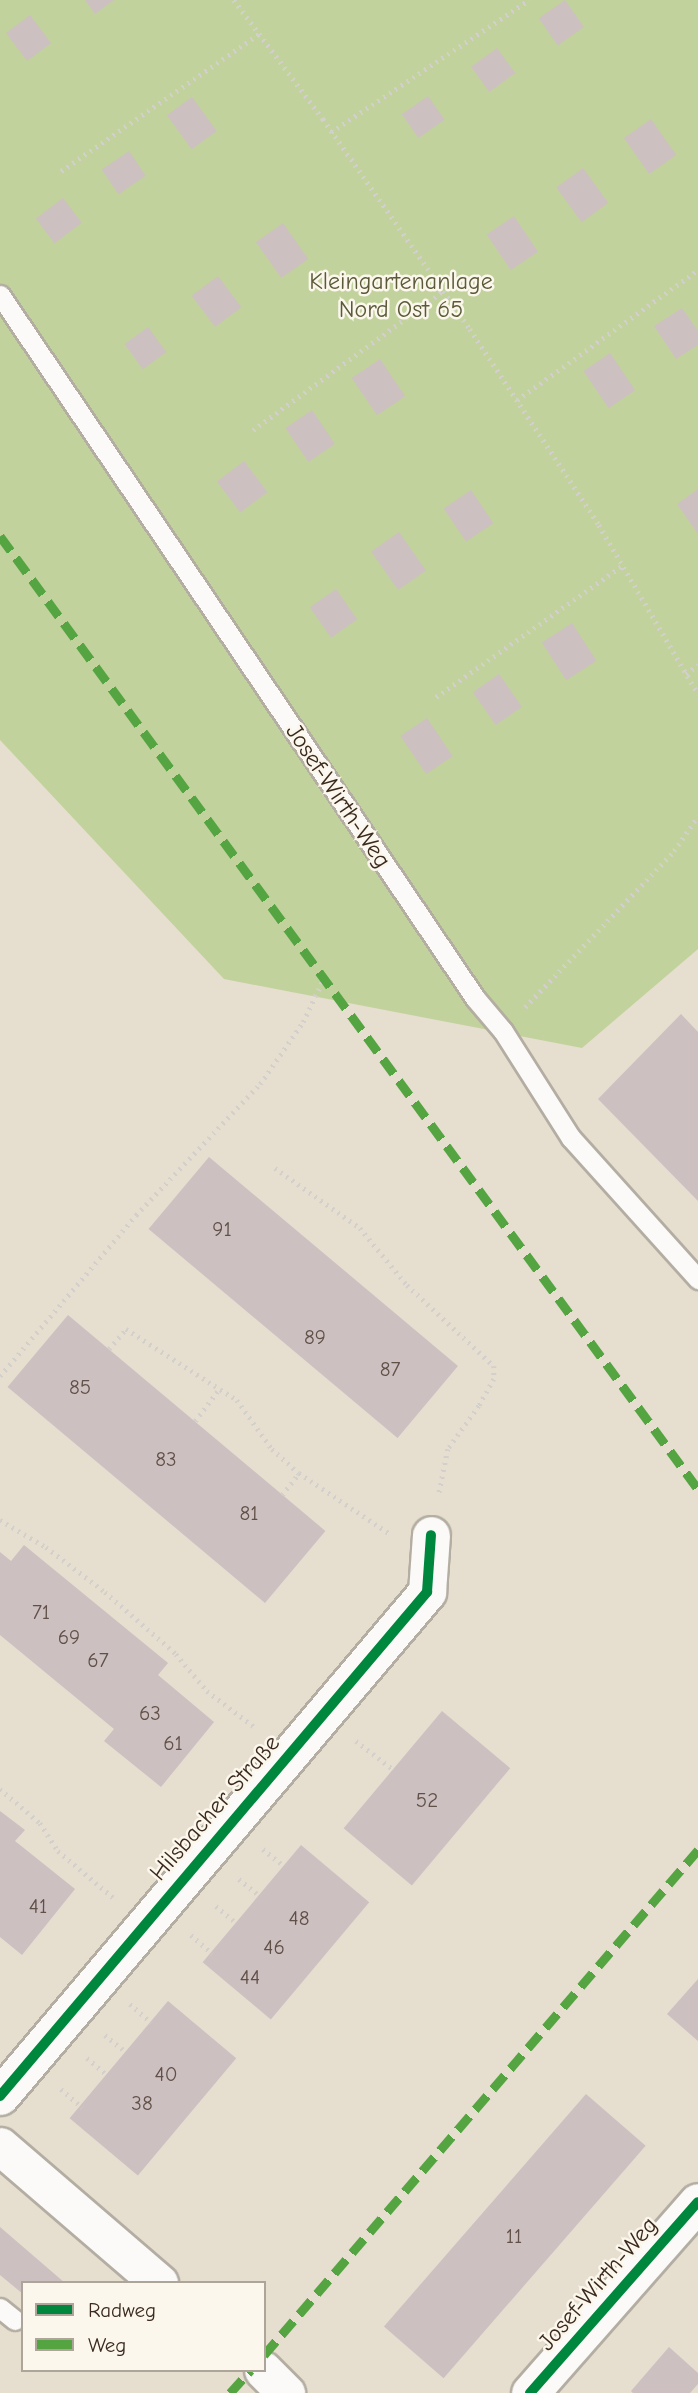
<!DOCTYPE html>
<meta charset="utf-8">
<style>
body{margin:0}
#map{position:relative;width:698px;height:2393px;overflow:hidden;background:#e6decf;font-family:"Comic Neue",sans-serif}
div>[style]{position:absolute}
.green>*{inset:0;background:#c2d29c}
.building>*{inset:0;background:#cdc0c1;transform-origin:0 0}
.path>*{height:4.5px;margin-top:-2.25px;transform-origin:0;background:repeating-linear-gradient(90deg,#d3d0cc 0 2px,transparent 0 7px)}
.roads{filter:drop-shadow(2px 0 #b3ada2) drop-shadow(-2px 0 #b3ada2) drop-shadow(0 2px #b3ada2) drop-shadow(0 -2px #b3ada2)}
.lane>*{height:19px;margin:-9.5px;padding:0 9.5px;transform-origin:9.5px;border-radius:9.5px;background:#fbfaf8}
.street>*{height:37px;margin:-18.5px;padding:0 18.5px;transform-origin:18.5px;border-radius:18.5px;background:#fbfaf8}
.quiet>*{height:9px;margin-top:-4.5px;transform-origin:0;background:repeating-linear-gradient(90deg,#54a441 0 18px,transparent 0 27px)}
.cycleway>*{height:10px;margin:-5px;padding:0 5px;transform-origin:5px;border-radius:5px;background:#00873e}
span{translate:-50% -50%;white-space:nowrap;text-align:center;line-height:1.15;-webkit-text-stroke:5px #fbf7ec;paint-order:stroke}
.number-label{font-size:21px;color:#605047}
.number-label span{-webkit-text-stroke-width:0}
.park-label{font-size:24px;color:#5a5a38}
.street-label{font-size:24px;color:#3b2a1e}
.legend{position:absolute;left:21px;top:2281px;width:245px;height:91px;box-sizing:border-box;background:#fbf7ec;border:2px solid #aea59a;margin:0;padding:9px 12px;list-style:none;font-size:21px;color:#3b2a1e}
.legend li{display:flex;align-items:center;gap:14px;height:35px}
.legend b{width:35px;border:2px solid #aea59a}
</style>
<div id="map">
<div class="green">
<div style="clip-path:polygon(0 0,698px 0,698px 949px,582px 1048px,224px 979px,0 740px)"></div>
</div>
<div class="building">
<div style="clip-path:polygon(85px 0,114px 0,95px 14px)"></div>
<div style="left:565px;top:0;width:33px;height:32px;rotate:55deg"></div>
<div style="left:30px;top:15px;width:35px;height:30px;rotate:53deg"></div>
<div style="left:497px;top:48px;width:31px;height:32px;rotate:54deg"></div>
<div style="left:428px;top:96px;width:29px;height:32px;rotate:55deg"></div>
<div style="left:192px;top:97px;width:42px;height:31px;rotate:54deg"></div>
<div style="left:651px;top:119px;width:44px;height:33px;rotate:55deg"></div>
<div style="left:129px;top:151px;width:30px;height:33px;rotate:56deg"></div>
<div style="left:583px;top:168px;width:43px;height:33px;rotate:54deg"></div>
<div style="left:63px;top:198px;width:31px;height:34px;rotate:53deg"></div>
<div style="left:514px;top:216px;width:43px;height:33px;rotate:56deg"></div>
<div style="left:283px;top:223px;width:44px;height:33px;rotate:55deg"></div>
<div style="left:218px;top:276px;width:39px;height:33px;rotate:53deg"></div>
<div style="clip-path:polygon(682px 308px,698px 331px,698px 345px,676px 359px,654px 326px)"></div>
<div style="left:148px;top:327px;width:31px;height:29px;rotate:54deg"></div>
<div style="left:610px;top:353px;width:45px;height:32px;rotate:56deg"></div>
<div style="left:380px;top:359px;width:45px;height:34px;rotate:56deg"></div>
<div style="left:312px;top:410px;width:41px;height:32px;rotate:56deg"></div>
<div style="left:244px;top:461px;width:39px;height:34px;rotate:53deg"></div>
<div style="clip-path:polygon(698px 489px,698px 534px,677px 504px)"></div>
<div style="left:471px;top:490px;width:40px;height:33px;rotate:56deg"></div>
<div style="left:399px;top:532px;width:47px;height:34px;rotate:55deg"></div>
<div style="left:336px;top:589px;width:37px;height:32px;rotate:55deg"></div>
<div style="left:572px;top:623px;width:45px;height:36px;rotate:57deg"></div>
<div style="left:499px;top:674px;width:40px;height:32px;rotate:55deg"></div>
<div style="left:427px;top:718px;width:46px;height:32px;rotate:56deg"></div>
<div style="clip-path:polygon(681px 1014px,698px 1032px,698px 1201px,598px 1099px)"></div>
<div style="left:209px;top:1157px;width:325px;height:94px;rotate:40deg"></div>
<div style="left:68px;top:1315px;width:336px;height:94px;rotate:40deg"></div>
<div style="clip-path:polygon(24px 1545px,168px 1663px,158px 1675px,214px 1722px,161px 1787px,104px 1741px,114px 1729px,0 1635px,0 1552px,11px 1561px)"></div>
<div style="left:442px;top:1711px;width:89px;height:153px;rotate:40deg"></div>
<div style="clip-path:polygon(0 1811px,25px 1830px,15px 1841px,75px 1889px,22px 1955px,0 1937px)"></div>
<div style="left:301px;top:1845px;width:89px;height:153px;rotate:40deg"></div>
<div style="clip-path:polygon(698px 1979px,698px 2041px,667px 2014px)"></div>
<div style="left:168px;top:2001px;width:89px;height:153px;rotate:40deg"></div>
<div style="left:586px;top:2094px;width:79px;height:308px;rotate:41deg"></div>
<div style="clip-path:polygon(0 2227px,65px 2283px,23px 2283px,23px 2294px,0 2275px)"></div>
<div style="clip-path:polygon(669px 2347px,698px 2373px,698px 2384px,690px 2393px,633px 2393px,631px 2391px)"></div>
</div>
<div class="path">
<div style="left:234px;top:0;width:149px;rotate:53.2deg"></div>
<div style="left:323px;top:119px;width:256px;rotate:55deg"></div>
<div style="left:470px;top:329px;width:235px;rotate:56.6deg"></div>
<div style="left:599px;top:525px;width:196px;rotate:59.6deg"></div>
<div style="left:331px;top:132px;width:238px;rotate:-33.7deg"></div>
<div style="left:61px;top:171px;width:241px;rotate:-34.7deg"></div>
<div style="left:517px;top:400px;width:223px;rotate:-35.7deg"></div>
<div style="left:253px;top:430px;width:235px;rotate:-36.2deg"></div>
<div style="left:686px;top:674px;width:15px;rotate:-37deg"></div>
<div style="left:436px;top:697px;width:229px;rotate:-35.2deg"></div>
<div style="left:525px;top:1007px;width:216px;rotate:-46.3deg"></div>
<div style="left:674px;top:851px;width:42px;rotate:-55.6deg"></div>
<div style="left:275px;top:1168px;width:104px;rotate:35.2deg"></div>
<div style="left:360px;top:1228px;width:74px;rotate:50.5deg"></div>
<div style="left:407px;top:1285px;width:119px;rotate:43deg"></div>
<div style="left:494px;top:1366px;width:13px;rotate:90deg"></div>
<div style="left:494px;top:1379px;width:31px;rotate:119deg"></div>
<div style="left:479px;top:1406px;width:53px;rotate:125.8deg"></div>
<div style="left:448px;top:1449px;width:46px;rotate:101.3deg"></div>
<div style="left:109px;top:1349px;width:26px;rotate:-50deg"></div>
<div style="left:126px;top:1329px;width:132px;rotate:32.6deg"></div>
<div style="left:237px;top:1400px;width:60px;rotate:54.5deg"></div>
<div style="left:272px;top:1449px;width:36px;rotate:42deg"></div>
<div style="left:299px;top:1473px;width:110px;rotate:33.8deg"></div>
<div style="left:0;top:1376px;width:211px;rotate:-49.8deg"></div>
<div style="left:136px;top:1215px;width:180px;rotate:-46.6deg"></div>
<div style="left:260px;top:1084px;width:75px;rotate:-55.3deg"></div>
<div style="left:303px;top:1022px;width:49px;rotate:-64.5deg"></div>
<div style="left:195px;top:1421px;width:40px;rotate:-53deg"></div>
<div style="left:282px;top:1495px;width:28px;rotate:-52deg"></div>
<div style="left:0;top:1520px;width:53px;rotate:30.4deg"></div>
<div style="left:46px;top:1547px;width:74px;rotate:37.3deg"></div>
<div style="left:105px;top:1592px;width:94px;rotate:41.1deg"></div>
<div style="left:176px;top:1654px;width:48px;rotate:50deg"></div>
<div style="left:207px;top:1691px;width:61px;rotate:37.1deg"></div>
<div style="left:356px;top:1741px;width:48px;rotate:37.3deg"></div>
<div style="left:0;top:1789px;width:52px;rotate:40.4deg"></div>
<div style="left:40px;top:1823px;width:33px;rotate:57deg"></div>
<div style="left:58px;top:1851px;width:75px;rotate:40.1deg"></div>
<div style="left:263px;top:1849px;width:27px;rotate:39deg"></div>
<div style="left:239px;top:1879px;width:27px;rotate:39deg"></div>
<div style="left:216px;top:1906px;width:26px;rotate:40deg"></div>
<div style="left:191px;top:1935px;width:28px;rotate:41deg"></div>
<div style="left:130px;top:2004px;width:28px;rotate:41deg"></div>
<div style="left:105px;top:2035px;width:27px;rotate:39deg"></div>
<div style="left:87px;top:2058px;width:26px;rotate:40deg"></div>
<div style="left:61px;top:2089px;width:28px;rotate:41deg"></div>
</div>
<div class="roads">
<div class="lane">
<div style="left:0;top:295px;width:848px;rotate:55.95deg"></div>
<div style="left:475px;top:998px;width:43px;rotate:49.7deg"></div>
<div style="left:503px;top:1031px;width:127px;rotate:57.6deg"></div>
<div style="left:571px;top:1138px;width:190px;rotate:48deg"></div>
<div style="left:0;top:2308px;width:19px;rotate:39deg"></div>
</div>
<div class="street">
<div style="left:0;top:2096px;width:661px;rotate:-49.73deg"></div>
<div style="left:427px;top:1592px;width:57px;rotate:-86deg"></div>
<div style="left:0;top:2146px;width:210px;rotate:40.7deg"></div>
<div style="left:263px;top:2370px;width:33px;rotate:45deg"></div>
<div style="left:530px;top:2393px;width:254px;rotate:-48.7deg"></div>
</div>
</div>
<div class="quiet">
<div style="left:0;top:536px;width:1181px;rotate:53.78deg"></div>
<div style="left:264px;top:2355px;width:666px;rotate:-49.32deg"></div>
<div style="left:230px;top:2393px;width:31px;rotate:-48deg"></div>
</div>
<div class="cycleway">
<div style="left:0;top:2096px;width:661px;rotate:-49.73deg"></div>
<div style="left:427px;top:1592px;width:57px;rotate:-86deg"></div>
<div style="left:530px;top:2393px;width:254px;rotate:-48.7deg"></div>
</div>
<div class="number-label">
<span style="left:222px;top:1229px">91</span>
<span style="left:315px;top:1337px">89</span>
<span style="left:390px;top:1369px">87</span>
<span style="left:80px;top:1387px">85</span>
<span style="left:166px;top:1459px">83</span>
<span style="left:249px;top:1513px">81</span>
<span style="left:41px;top:1612px">71</span>
<span style="left:69px;top:1637px">69</span>
<span style="left:98px;top:1660px">67</span>
<span style="left:150px;top:1713px">63</span>
<span style="left:173px;top:1743px">61</span>
<span style="left:427px;top:1800px">52</span>
<span style="left:38px;top:1906px">41</span>
<span style="left:299px;top:1918px">48</span>
<span style="left:274px;top:1947px">46</span>
<span style="left:250px;top:1977px">44</span>
<span style="left:166px;top:2074px">40</span>
<span style="left:142px;top:2103px">38</span>
<span style="left:514px;top:2236px">11</span>
</div>
<div class="park-label">
<span style="left:401px;top:296px">Kleingartenanlage<br>Nord Ost 65</span>
</div>
<div class="street-label">
<span style="left:338px;top:796px;rotate:56deg">Josef-Wirth-Weg</span>
<span style="left:215px;top:1808px;rotate:-49deg">Hilsbacher Straße</span>
<span style="left:598px;top:2284px;rotate:-49deg">Josef-Wirth-Weg</span>
</div>
<ul class="legend">
<li><b style="height:9px;background:#00873e"></b>Radweg</li>
<li><b style="height:9px;background:#54a441"></b>Weg</li>
</ul>
</div>
